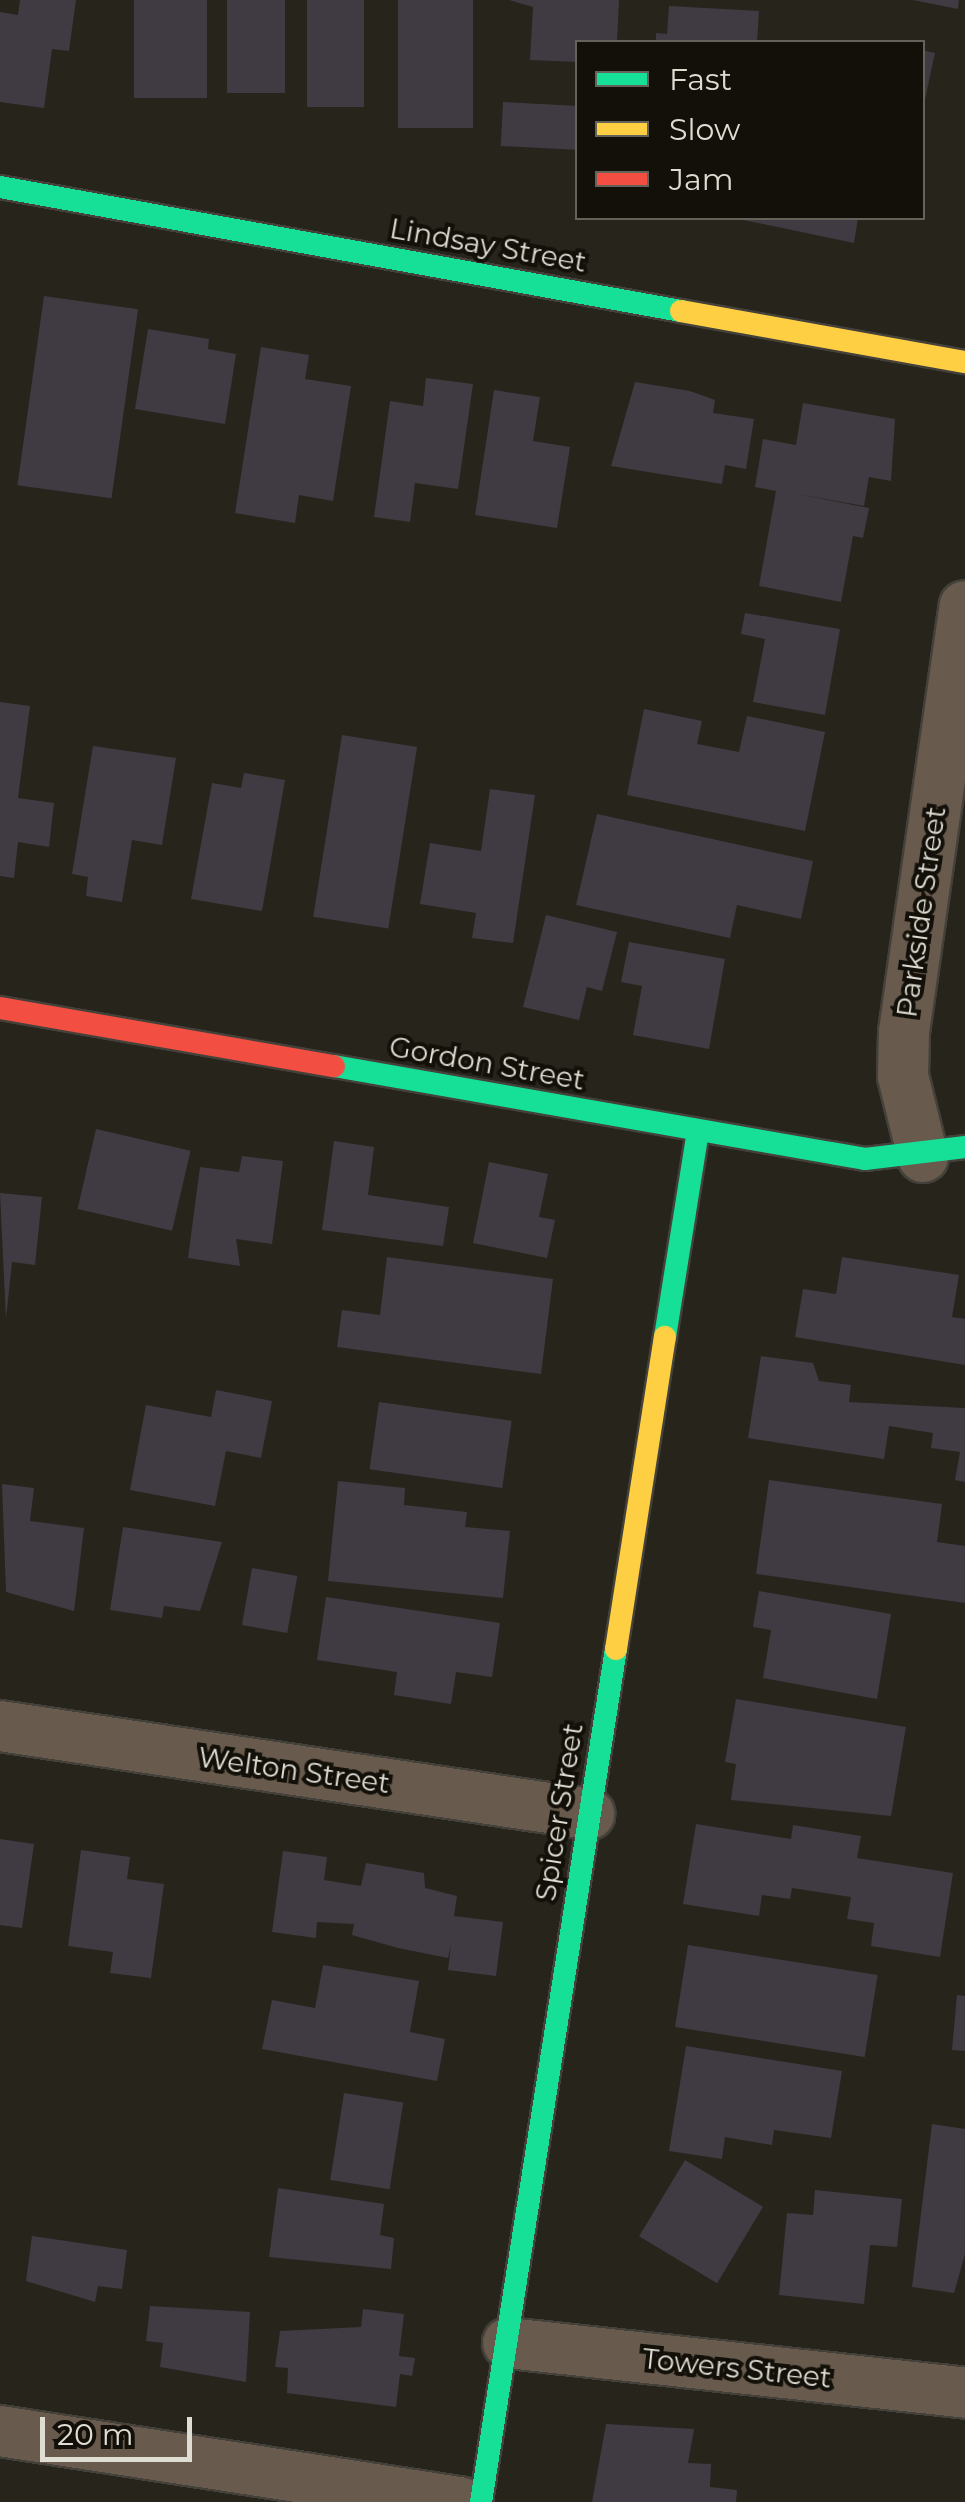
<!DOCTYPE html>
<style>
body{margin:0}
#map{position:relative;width:965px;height:2502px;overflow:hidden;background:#27241c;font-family:Montserrat,sans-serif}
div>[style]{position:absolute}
.building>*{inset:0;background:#403a43;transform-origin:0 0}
.roads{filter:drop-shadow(2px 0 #44413a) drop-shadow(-2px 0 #44413a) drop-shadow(0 2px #44413a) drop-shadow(0 -2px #44413a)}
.street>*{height:50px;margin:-25px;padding:0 25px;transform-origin:25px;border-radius:25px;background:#685a4c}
.fast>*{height:22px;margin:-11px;padding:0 11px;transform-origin:11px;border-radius:11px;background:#16e098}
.slow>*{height:22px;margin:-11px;padding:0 11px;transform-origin:11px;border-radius:11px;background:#ffcf43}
.jam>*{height:22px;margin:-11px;padding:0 11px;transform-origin:11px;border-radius:11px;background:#f24e42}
span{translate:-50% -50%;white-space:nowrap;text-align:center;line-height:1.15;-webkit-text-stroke:8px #121009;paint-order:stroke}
.street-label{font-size:28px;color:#dfddd2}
.legend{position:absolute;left:575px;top:40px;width:350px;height:180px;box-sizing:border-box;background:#121009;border:2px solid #646259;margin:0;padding:12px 18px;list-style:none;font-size:30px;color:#dfddd2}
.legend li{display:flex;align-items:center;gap:20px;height:50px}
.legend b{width:50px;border:2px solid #646259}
.scale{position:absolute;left:40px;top:2417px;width:152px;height:45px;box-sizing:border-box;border:5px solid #dfddd2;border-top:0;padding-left:12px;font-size:30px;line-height:35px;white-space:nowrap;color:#dfddd2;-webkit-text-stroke:8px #121009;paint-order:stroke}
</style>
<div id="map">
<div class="building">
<div style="clip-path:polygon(20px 0,76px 0,69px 51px,52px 49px,44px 108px,0 102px,0 12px,18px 15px)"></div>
<div style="left:134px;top:0;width:73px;height:98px"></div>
<div style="left:227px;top:0;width:58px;height:93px"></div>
<div style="left:307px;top:0;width:57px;height:107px"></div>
<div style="left:398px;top:0;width:75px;height:128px"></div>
<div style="clip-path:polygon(509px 0,619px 0,617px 42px,578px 42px,578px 62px,530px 60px,533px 7px)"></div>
<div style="clip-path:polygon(913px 0,959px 0,958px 9px)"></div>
<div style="clip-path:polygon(669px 6px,759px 11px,757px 42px,656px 42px,656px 33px,667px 34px)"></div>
<div style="clip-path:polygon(922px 50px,935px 53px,924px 104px,922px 103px)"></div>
<div style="left:503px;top:102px;width:75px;height:44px;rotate:3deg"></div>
<div style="clip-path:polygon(734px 218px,858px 218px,854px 243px)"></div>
<div style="left:44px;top:296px;width:95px;height:191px;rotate:8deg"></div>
<div style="clip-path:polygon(148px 329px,209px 339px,208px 349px,236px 354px,225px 424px,135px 409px)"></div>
<div style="clip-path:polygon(261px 347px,309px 355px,305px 379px,351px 386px,333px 501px,299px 495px,295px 523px,235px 513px)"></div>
<div style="clip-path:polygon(426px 378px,473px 384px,458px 489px,415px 483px,410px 522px,374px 517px,390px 401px,423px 406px)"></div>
<div style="clip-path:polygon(635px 382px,690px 391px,715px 400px,713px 413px,754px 419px,746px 469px,725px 465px,722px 484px,611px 466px)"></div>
<div style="clip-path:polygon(494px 390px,540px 397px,533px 441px,570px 447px,557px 528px,475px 515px)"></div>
<div style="clip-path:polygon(803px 403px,895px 419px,891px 481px,869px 477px,864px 506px,792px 493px,869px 508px,863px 538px,853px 536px,841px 602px,759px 586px,776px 491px,755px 487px,763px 439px,796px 445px)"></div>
<div style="clip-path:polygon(745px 613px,840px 629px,825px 715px,753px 702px,765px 639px,741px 634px)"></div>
<div style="clip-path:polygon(0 702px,30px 706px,18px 798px,54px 803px,49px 847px,18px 842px,14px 878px,0 876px)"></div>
<div style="clip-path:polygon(644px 709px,702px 721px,697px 744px,739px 752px,747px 716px,825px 732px,805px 831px,627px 795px)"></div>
<div style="left:342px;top:735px;width:76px;height:184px;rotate:9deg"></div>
<div style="clip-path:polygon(93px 746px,176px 758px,162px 845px,132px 840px,122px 902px,86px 896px,88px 877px,72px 874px)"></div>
<div style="clip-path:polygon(244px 773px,285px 780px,262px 911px,191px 899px,212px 783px,241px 788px)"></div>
<div style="clip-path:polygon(490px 789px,535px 795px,513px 943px,472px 938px,476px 913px,420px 904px,430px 843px,481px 851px)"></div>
<div style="clip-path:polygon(597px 814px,813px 861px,801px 919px,737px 905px,730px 938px,576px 905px)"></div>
<div style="clip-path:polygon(546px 915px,617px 932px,602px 991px,587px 987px,579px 1020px,523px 1007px)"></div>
<div style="clip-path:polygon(629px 942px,725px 959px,709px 1049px,633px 1035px,642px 986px,621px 982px)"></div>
<div style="left:96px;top:1129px;width:97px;height:82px;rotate:13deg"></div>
<div style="clip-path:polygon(334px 1141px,374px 1147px,368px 1195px,449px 1207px,443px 1246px,322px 1230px)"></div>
<div style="clip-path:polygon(242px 1156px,283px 1161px,272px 1244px,236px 1239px,240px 1266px,188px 1258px,200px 1167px,239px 1172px)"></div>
<div style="clip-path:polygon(489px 1162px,548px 1174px,539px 1217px,555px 1220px,547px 1258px,473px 1243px)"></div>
<div style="clip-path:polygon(0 1193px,42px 1197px,35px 1265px,12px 1262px,6px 1319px)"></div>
<div style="clip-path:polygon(387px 1257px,553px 1279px,541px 1374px,337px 1347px,342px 1310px,380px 1315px)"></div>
<div style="clip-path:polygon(842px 1257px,959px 1275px,952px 1317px,965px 1319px,965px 1365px,795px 1337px,803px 1289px,836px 1294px)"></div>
<div style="clip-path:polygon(761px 1356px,813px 1363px,819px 1381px,851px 1385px,849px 1402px,965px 1408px,965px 1482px,955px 1480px,960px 1452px,931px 1448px,933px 1433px,889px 1426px,884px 1459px,748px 1438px)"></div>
<div style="clip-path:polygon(216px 1390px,272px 1401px,261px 1458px,226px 1451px,215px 1506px,130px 1490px,146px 1405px,211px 1417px)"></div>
<div style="left:379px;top:1402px;width:134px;height:68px;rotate:8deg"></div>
<div style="clip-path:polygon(769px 1480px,942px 1504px,937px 1542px,965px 1546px,965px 1603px,756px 1574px)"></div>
<div style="clip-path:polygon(338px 1481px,405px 1488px,404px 1505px,467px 1512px,465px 1527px,510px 1531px,503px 1598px,328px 1581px)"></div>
<div style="clip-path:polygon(2px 1484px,34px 1488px,30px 1521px,84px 1528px,74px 1611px,6px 1592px)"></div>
<div style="clip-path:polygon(123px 1527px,222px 1542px,200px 1611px,164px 1606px,162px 1618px,110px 1610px)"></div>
<div style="left:252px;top:1568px;width:46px;height:58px;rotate:10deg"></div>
<div style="clip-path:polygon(759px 1591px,891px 1614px,877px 1699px,763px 1678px,771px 1630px,753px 1627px)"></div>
<div style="clip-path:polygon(326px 1597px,500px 1623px,492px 1677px,456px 1672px,451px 1704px,394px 1695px,397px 1672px,317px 1660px)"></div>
<div style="clip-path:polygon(736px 1699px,906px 1727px,891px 1816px,731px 1800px,736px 1764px,725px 1762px)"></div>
<div style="clip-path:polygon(696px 1824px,791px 1839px,793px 1825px,861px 1836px,857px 1858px,953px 1873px,940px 1957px,871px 1946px,874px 1923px,847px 1919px,851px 1897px,792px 1888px,790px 1899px,762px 1895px,759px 1916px,683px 1904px)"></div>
<div style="clip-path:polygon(0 1839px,34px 1844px,22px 1928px,0 1925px)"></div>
<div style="clip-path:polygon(81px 1850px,130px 1857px,127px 1879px,164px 1884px,151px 1978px,110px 1973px,113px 1952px,68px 1946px)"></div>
<div style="clip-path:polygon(283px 1851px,327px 1857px,324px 1880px,361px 1886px,366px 1863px,424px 1873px,425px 1888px,457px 1896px,454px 1916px,503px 1922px,496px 1976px,448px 1970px,451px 1944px,448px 1958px,398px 1948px,352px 1935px,354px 1924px,317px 1922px,316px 1938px,272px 1932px)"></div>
<div style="left:688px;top:1945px;width:192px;height:83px;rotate:9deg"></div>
<div style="clip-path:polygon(323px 1965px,419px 1981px,410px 2032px,445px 2039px,437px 2081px,262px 2049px,272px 2000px,315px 2008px)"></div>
<div style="clip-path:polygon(957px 1995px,965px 1996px,965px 2051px,952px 2050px)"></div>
<div style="clip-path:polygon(686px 2046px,842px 2071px,831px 2138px,774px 2130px,772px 2145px,725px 2137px,722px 2159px,669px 2151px)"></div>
<div style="left:344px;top:2093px;width:60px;height:88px;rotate:9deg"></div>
<div style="clip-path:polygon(932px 2124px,965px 2129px,965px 2254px,954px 2293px,912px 2287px)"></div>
<div style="left:685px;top:2160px;width:91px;height:89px;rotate:31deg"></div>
<div style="clip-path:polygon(278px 2188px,384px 2204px,380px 2235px,394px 2238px,391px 2269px,269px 2257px)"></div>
<div style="clip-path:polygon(815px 2190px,902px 2199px,897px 2247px,870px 2245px,864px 2304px,779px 2295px,787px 2213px,813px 2215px)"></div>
<div style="clip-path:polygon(32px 2236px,127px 2250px,122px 2289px,98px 2286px,95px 2302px,26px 2281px)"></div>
<div style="clip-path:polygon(150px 2306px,250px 2312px,246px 2382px,160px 2367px,163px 2343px,146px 2341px)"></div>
<div style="clip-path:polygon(363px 2309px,404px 2314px,399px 2356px,415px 2358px,412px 2376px,400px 2374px,396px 2407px,287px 2393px,288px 2368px,275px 2367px,280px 2331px,361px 2327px)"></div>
<div style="clip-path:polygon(606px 2424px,694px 2429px,688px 2463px,711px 2464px,710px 2487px,737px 2490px,736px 2502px,592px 2502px)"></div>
</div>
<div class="roads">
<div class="street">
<div style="left:923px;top:1157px;width:83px;rotate:-103.9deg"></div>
<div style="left:903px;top:1076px;width:44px;rotate:-88.7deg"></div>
<div style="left:904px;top:1032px;width:430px;rotate:-81.9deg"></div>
<div style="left:0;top:1726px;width:596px;rotate:8.5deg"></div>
<div style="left:508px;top:2343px;width:460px;rotate:6.2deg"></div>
<div style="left:0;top:2431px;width:466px;rotate:8.8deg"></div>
</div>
<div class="fast">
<div style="left:0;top:187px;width:692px;rotate:10.32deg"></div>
<div style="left:334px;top:1066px;width:539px;rotate:9.93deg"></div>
<div style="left:865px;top:1159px;width:101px;rotate:-6.8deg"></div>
<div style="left:665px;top:1337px;width:209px;rotate:-80.9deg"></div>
<div style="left:481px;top:2502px;width:864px;rotate:-81.01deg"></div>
</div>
<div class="slow">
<div style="left:681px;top:311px;width:289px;rotate:10.2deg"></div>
<div style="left:616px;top:1649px;width:316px;rotate:-81.1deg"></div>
</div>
<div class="jam">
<div style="left:0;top:1008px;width:339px;rotate:9.9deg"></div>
</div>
</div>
<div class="street-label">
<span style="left:488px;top:245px;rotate:10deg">Lindsay Street</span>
<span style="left:921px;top:912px;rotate:-82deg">Parkside Street</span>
<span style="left:487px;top:1063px;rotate:10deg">Gordon Street</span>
<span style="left:294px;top:1770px;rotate:8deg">Welton Street</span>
<span style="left:559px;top:1812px;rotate:-81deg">Spicer Street</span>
<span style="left:737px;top:2368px;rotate:6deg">Towers Street</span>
</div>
<ul class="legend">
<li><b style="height:12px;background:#16e098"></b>Fast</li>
<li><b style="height:12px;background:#ffcf43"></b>Slow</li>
<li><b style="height:12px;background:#f24e42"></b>Jam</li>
</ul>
<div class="scale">20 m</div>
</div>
